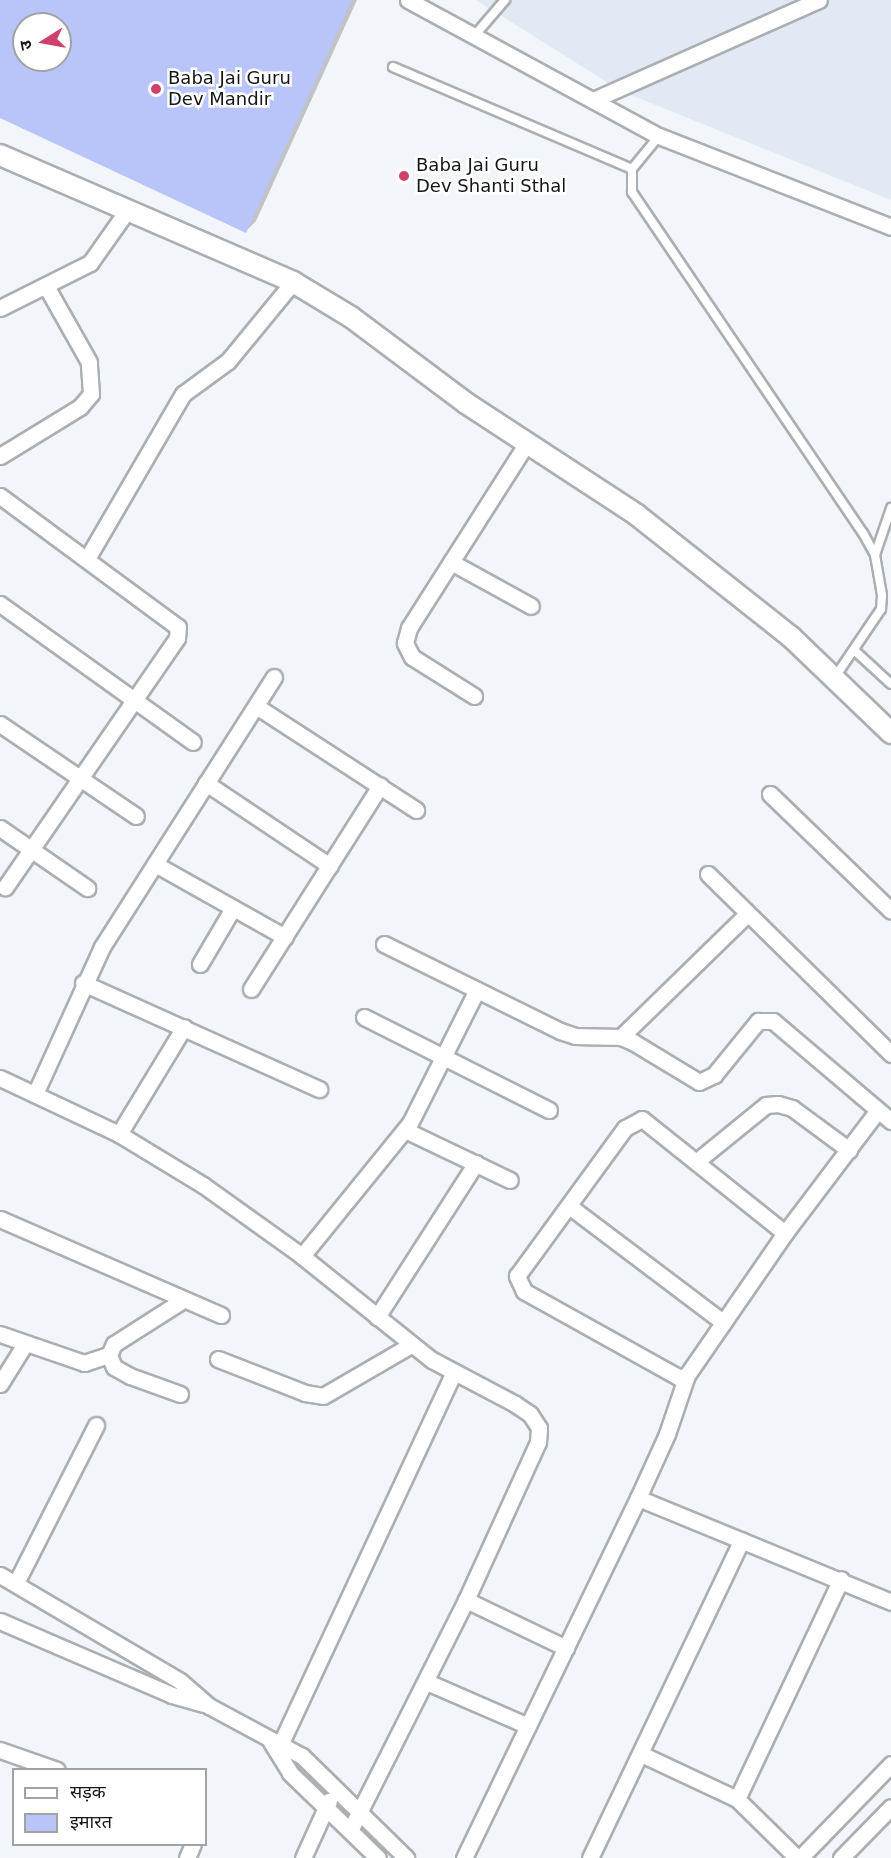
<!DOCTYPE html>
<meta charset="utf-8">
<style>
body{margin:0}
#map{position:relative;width:891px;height:1858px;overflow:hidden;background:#f2f5f9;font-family:"DejaVu Sans","Noto Sans Devanagari",sans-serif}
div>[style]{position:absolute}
.built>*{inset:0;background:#e1eaf4}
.shadow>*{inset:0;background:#0003}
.building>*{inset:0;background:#b9c5f8}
.roads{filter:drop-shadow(2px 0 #abafb2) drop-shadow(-2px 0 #abafb2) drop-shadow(0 2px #abafb2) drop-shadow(0 -2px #abafb2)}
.service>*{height:8px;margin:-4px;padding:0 4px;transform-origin:4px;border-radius:4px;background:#fff}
.minor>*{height:15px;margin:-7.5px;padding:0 7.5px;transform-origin:7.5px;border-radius:7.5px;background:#fff}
.tertiary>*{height:20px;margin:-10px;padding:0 10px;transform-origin:10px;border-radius:10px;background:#fff}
.dots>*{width:16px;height:16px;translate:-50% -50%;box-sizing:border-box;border:3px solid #fff;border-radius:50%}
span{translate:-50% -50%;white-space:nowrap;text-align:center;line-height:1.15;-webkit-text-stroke:5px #fff;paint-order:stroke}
.poi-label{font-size:18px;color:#141617}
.left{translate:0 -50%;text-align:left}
.legend{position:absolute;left:12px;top:1768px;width:195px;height:78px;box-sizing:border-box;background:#fff;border:2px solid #a1a2a2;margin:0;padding:8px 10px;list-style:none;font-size:18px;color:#141617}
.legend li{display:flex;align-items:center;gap:12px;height:30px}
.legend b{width:30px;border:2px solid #a1a2a2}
.north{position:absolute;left:12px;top:12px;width:60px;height:60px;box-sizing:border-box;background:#fff;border:2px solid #a1a2a2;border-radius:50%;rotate:259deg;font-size:16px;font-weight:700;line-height:24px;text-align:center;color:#141617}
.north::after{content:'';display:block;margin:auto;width:21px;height:27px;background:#cf416b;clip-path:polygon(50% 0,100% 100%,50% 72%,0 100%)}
</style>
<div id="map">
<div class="built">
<div style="clip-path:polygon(476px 0,891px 0,891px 200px,621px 91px)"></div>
</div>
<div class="shadow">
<div style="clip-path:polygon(evenodd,0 0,357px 0,256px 221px,245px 232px,0 116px,0 0,24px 24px,60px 24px,60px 60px,24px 60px,24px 24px)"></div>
</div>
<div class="building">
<div style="clip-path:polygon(evenodd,0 0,352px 0,246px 233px,0 118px,0 0,24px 24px,60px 24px,60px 60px,24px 60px,24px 24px)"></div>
</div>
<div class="roads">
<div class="service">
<div style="left:474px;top:36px;width:48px;rotate:-49.3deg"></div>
<div style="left:393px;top:67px;width:260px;rotate:23.1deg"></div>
<div style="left:659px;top:136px;width:43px;rotate:129.3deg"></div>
<div style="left:632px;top:169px;width:23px;rotate:90deg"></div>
<div style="left:632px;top:192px;width:412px;rotate:55.9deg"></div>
<div style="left:863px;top:533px;width:25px;rotate:61deg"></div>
<div style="left:875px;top:555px;width:41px;rotate:80.1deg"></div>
<div style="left:882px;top:595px;width:14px;rotate:94deg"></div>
<div style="left:881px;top:609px;width:82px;rotate:124.1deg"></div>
<div style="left:875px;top:555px;width:50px;rotate:-71.2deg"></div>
<div style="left:854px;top:650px;width:50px;rotate:42.6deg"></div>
</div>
<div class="minor">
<div style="left:408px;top:0;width:285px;rotate:28.5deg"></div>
<div style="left:659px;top:136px;width:249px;rotate:21.4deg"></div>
<div style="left:593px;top:100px;width:247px;rotate:-23.9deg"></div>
<div style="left:0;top:308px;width:101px;rotate:-26.6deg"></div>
<div style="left:90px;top:263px;width:62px;rotate:-54.8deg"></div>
<div style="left:0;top:456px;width:94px;rotate:-31.5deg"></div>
<div style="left:80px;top:407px;width:17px;rotate:-50deg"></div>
<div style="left:91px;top:394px;width:32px;rotate:-94deg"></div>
<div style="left:89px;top:362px;width:87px;rotate:-119.5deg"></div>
<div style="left:0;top:496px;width:221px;rotate:36.4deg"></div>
<div style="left:178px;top:627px;width:11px;rotate:95deg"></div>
<div style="left:177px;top:638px;width:303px;rotate:124.6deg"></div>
<div style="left:88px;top:557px;width:189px;rotate:-59.8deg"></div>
<div style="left:183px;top:394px;width:56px;rotate:-36.3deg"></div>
<div style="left:228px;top:361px;width:102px;rotate:-50.6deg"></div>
<div style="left:451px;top:562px;width:91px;rotate:28.8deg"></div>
<div style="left:0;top:604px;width:237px;rotate:35.6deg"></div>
<div style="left:474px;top:696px;width:73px;rotate:-147.8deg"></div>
<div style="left:412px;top:657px;width:16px;rotate:-117deg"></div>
<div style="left:405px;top:643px;width:16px;rotate:-75deg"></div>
<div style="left:409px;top:628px;width:219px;rotate:-57.5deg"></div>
<div style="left:256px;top:706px;width:191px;rotate:33deg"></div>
<div style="left:0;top:724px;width:164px;rotate:34.1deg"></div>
<div style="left:206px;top:783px;width:149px;rotate:33.8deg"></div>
<div style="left:770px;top:794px;width:168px;rotate:44deg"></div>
<div style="left:0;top:828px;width:106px;rotate:34.6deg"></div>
<div style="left:155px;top:864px;width:149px;rotate:29.3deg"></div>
<div style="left:708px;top:874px;width:257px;rotate:44.5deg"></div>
<div style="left:384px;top:944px;width:196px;rotate:26.3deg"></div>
<div style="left:560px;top:1031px;width:16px;rotate:18deg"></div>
<div style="left:575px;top:1036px;width:46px;rotate:1.2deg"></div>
<div style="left:621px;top:1037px;width:13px;rotate:23deg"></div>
<div style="left:633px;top:1042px;width:77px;rotate:31.2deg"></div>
<div style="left:699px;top:1082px;width:17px;rotate:-25deg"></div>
<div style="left:714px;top:1075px;width:70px;rotate:-50.8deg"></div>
<div style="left:758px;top:1021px;width:15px"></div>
<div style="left:773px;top:1021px;width:155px;rotate:40.3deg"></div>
<div style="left:200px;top:964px;width:65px;rotate:-59.5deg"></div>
<div style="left:83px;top:983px;width:259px;rotate:24.2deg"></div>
<div style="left:251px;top:989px;width:241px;rotate:-57.6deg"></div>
<div style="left:364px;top:1017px;width:207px;rotate:26.7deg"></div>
<div style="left:621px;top:1037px;width:176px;rotate:-44.3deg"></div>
<div style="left:0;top:1078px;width:132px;rotate:25.2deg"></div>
<div style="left:119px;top:1134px;width:98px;rotate:31.3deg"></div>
<div style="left:203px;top:1185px;width:122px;rotate:35.6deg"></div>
<div style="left:302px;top:1256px;width:166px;rotate:38.7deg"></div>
<div style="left:432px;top:1360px;width:94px;rotate:27.9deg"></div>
<div style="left:515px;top:1404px;width:18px;rotate:34deg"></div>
<div style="left:530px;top:1414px;width:17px;rotate:57deg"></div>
<div style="left:539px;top:1428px;width:14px;rotate:94deg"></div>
<div style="left:538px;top:1442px;width:174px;rotate:114.5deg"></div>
<div style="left:466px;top:1600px;width:258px;rotate:116.7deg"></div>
<div style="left:35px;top:1094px;width:162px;rotate:-65.5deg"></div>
<div style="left:102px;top:947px;width:320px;rotate:-57.5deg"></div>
<div style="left:642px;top:1119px;width:183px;rotate:38.6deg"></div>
<div style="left:785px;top:1233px;width:173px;rotate:124.6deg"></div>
<div style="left:687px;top:1375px;width:8px;rotate:157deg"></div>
<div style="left:680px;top:1378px;width:179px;rotate:-150.9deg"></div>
<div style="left:524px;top:1291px;width:17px;rotate:-115deg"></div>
<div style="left:517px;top:1276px;width:183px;rotate:-53.9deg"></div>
<div style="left:625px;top:1128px;width:19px;rotate:-28deg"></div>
<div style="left:405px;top:1130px;width:116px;rotate:25.5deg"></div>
<div style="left:119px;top:1134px;width:125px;rotate:-58.7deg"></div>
<div style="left:697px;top:1161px;width:89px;rotate:-39.1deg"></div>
<div style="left:766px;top:1105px;width:12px;rotate:-5deg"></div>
<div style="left:778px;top:1104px;width:15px;rotate:16deg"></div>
<div style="left:792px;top:1108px;width:71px;rotate:36.4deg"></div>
<div style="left:569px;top:1206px;width:193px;rotate:37deg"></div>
<div style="left:0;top:1219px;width:241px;rotate:23.5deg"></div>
<div style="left:785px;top:1233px;width:154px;rotate:-52.9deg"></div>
<div style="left:302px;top:1256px;width:171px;rotate:-50.9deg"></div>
<div style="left:410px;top:1123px;width:149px;rotate:-63.3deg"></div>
<div style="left:377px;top:1317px;width:183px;rotate:-57.3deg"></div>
<div style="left:0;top:1334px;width:89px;rotate:19deg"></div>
<div style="left:84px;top:1363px;width:26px;rotate:-18deg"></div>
<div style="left:218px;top:1359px;width:93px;rotate:21.3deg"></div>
<div style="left:305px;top:1393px;width:18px;rotate:9deg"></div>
<div style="left:323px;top:1396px;width:102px;rotate:-30.1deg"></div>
<div style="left:0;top:1384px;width:47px;rotate:-58deg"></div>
<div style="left:180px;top:1394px;width:53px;rotate:-160.2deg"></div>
<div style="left:130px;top:1376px;width:18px;rotate:-151deg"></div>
<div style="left:114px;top:1367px;width:13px;rotate:-113deg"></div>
<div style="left:109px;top:1355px;width:12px;rotate:-66deg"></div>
<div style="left:114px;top:1344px;width:82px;rotate:-32.5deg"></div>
<div style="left:638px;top:1498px;width:274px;rotate:22.3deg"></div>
<div style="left:0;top:1575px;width:209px;rotate:30.5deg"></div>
<div style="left:180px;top:1681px;width:38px;rotate:41deg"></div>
<div style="left:209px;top:1706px;width:106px;rotate:28.3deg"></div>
<div style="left:302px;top:1756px;width:146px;rotate:44.4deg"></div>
<div style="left:16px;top:1583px;width:177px;rotate:-63.1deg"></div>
<div style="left:466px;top:1600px;width:111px;rotate:25.6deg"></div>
<div style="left:0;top:1621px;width:187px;rotate:23.3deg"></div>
<div style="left:172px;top:1695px;width:32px;rotate:16deg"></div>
<div style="left:427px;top:1682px;width:110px;rotate:23.5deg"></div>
<div style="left:271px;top:1742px;width:36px;rotate:58deg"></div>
<div style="left:290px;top:1773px;width:122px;rotate:44deg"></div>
<div style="left:280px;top:1745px;width:409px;rotate:-65deg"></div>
<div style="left:0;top:1750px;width:60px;rotate:19.3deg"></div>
<div style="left:641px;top:1754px;width:106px;rotate:25.1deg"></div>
<div style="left:737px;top:1799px;width:84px;rotate:44.5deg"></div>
<div style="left:737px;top:1799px;width:243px;rotate:-64.7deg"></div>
<div style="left:187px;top:1858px;width:15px;rotate:-67deg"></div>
<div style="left:303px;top:1858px;width:63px;rotate:-65.5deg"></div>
<div style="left:464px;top:1858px;width:400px;rotate:-64.2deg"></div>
<div style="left:638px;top:1498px;width:70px;rotate:-65.6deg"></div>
<div style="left:667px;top:1434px;width:62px;rotate:-71.3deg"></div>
<div style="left:590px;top:1858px;width:352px;rotate:-64.5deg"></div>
<div style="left:800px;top:1858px;width:131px;rotate:-45.9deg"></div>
<div style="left:841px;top:1858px;width:71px;rotate:-45.6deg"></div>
</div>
<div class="tertiary">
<div style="left:0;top:155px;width:319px;rotate:23.4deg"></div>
<div style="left:293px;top:282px;width:68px;rotate:31.1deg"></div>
<div style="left:351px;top:317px;width:144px;rotate:36.8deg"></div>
<div style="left:466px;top:403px;width:204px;rotate:33.2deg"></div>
<div style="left:637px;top:515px;width:196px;rotate:38.4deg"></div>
<div style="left:791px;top:637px;width:139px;rotate:43.8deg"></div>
</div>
</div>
<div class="dots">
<div style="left:156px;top:89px;background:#cf416b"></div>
<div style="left:404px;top:176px;background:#cf416b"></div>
</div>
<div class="poi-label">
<span class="left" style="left:168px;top:89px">Baba Jai Guru<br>Dev Mandir</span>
<span class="left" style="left:416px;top:176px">Baba Jai Guru<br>Dev Shanti Sthal</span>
</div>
<ul class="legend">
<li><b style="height:8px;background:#fff"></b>सड़क</li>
<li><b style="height:16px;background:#b9c5f8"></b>इमारत</li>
</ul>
<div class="north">उ</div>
</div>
